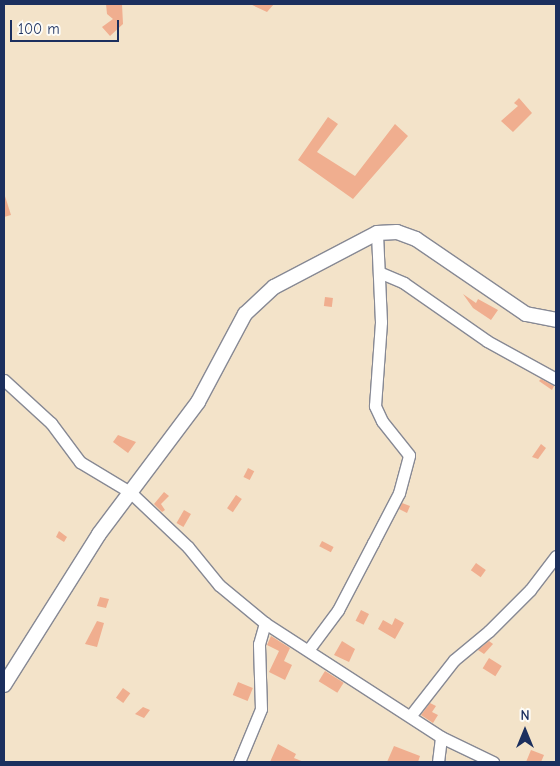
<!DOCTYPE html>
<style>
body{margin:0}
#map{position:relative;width:560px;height:766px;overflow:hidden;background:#f3e3c9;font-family:"Comic Neue",sans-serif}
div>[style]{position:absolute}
.building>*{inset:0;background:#f0ae8f;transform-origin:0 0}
.roads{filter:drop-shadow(1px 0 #878994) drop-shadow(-1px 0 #878994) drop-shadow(0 1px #878994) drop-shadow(0 -1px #878994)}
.minor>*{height:11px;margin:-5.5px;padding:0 5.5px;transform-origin:5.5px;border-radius:5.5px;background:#fff}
.major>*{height:14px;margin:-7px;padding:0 7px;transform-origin:7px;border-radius:7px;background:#fff}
span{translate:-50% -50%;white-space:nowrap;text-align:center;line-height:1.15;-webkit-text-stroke:4px #fdfcf7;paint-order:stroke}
.frame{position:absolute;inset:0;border:5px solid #1b2f5e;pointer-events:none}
.north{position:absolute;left:500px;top:706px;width:50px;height:50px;-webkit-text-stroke:4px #fdfcf7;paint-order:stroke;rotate:0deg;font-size:14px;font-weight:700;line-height:20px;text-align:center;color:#1b2f5e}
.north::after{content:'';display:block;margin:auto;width:18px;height:22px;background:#1b2f5e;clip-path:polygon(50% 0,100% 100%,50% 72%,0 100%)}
.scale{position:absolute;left:10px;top:20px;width:109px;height:22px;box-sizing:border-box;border:2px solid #1b2f5e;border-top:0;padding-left:6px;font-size:15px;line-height:18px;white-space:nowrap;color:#1b2f5e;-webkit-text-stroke:4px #fdfcf7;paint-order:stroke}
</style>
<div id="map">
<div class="building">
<div style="clip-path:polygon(106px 4px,122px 4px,123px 24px,110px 36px,102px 27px,113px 19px,107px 14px)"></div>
<div style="clip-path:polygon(250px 4px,274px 4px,267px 12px)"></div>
<div style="clip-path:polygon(519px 98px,532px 113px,513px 132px,501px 121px,518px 106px,514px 103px)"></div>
<div style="clip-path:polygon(328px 117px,338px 124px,317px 152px,355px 176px,395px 124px,408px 136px,353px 199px,298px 160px)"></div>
<div style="clip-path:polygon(4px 193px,11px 215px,4px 217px)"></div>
<div style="clip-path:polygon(463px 294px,476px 303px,478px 299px,498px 310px,491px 320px,473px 308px)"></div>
<div style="left:325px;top:297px;width:8px;height:9px;rotate:7deg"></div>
<div style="clip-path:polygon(541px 379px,554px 386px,552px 390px,539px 381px)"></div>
<div style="clip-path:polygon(118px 435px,136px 442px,128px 453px,113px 442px)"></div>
<div style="clip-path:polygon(541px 444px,546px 448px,538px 459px,532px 457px)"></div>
<div style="left:248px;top:468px;width:7px;height:10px;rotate:27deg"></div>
<div style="clip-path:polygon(164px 492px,169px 496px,161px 504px,165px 510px,162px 512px,154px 504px)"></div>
<div style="left:236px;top:495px;width:7px;height:16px;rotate:34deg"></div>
<div style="clip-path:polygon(402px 503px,410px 506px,407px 513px,399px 509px)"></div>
<div style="left:184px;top:510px;width:8px;height:15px;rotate:30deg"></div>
<div style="clip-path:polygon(59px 531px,67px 537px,64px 542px,56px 537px)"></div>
<div style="left:322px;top:541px;width:13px;height:6px;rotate:27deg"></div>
<div style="left:476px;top:563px;width:12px;height:9px;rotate:35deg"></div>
<div style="clip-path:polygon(100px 597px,109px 599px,106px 608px,97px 606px)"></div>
<div style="left:361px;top:610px;width:9px;height:12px;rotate:27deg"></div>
<div style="clip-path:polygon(395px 618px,404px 623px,395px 639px,378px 629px,383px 620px,392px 625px)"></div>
<div style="clip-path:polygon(97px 621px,104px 623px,97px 647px,85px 644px)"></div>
<div style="clip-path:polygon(271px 636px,290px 648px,284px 661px,292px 665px,285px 680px,269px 672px,279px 651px,267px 645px)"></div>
<div style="clip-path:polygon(342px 641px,355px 649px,349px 662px,334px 655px)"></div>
<div style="clip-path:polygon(489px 641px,493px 644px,484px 654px,478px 650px)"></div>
<div style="left:489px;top:658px;width:15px;height:12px;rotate:32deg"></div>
<div style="left:325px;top:671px;width:22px;height:12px;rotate:32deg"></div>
<div style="left:238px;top:682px;width:16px;height:14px;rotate:22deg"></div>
<div style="left:123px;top:688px;width:9px;height:12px;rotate:36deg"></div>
<div style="clip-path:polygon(430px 703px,436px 706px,432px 712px,438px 715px,433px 723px,421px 715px)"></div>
<div style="clip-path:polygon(143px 707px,150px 710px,144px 718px,135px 714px)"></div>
<div style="clip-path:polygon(278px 744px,296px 754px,294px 758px,304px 762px,270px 762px)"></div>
<div style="clip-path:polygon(394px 746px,420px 756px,418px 762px,387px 762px)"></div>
<div style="clip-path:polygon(531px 750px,544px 755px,541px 762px,526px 762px)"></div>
</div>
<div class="roads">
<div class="minor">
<div style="left:381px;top:273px;width:25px;rotate:23deg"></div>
<div style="left:404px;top:283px;width:101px;rotate:34.9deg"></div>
<div style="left:487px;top:341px;width:79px;rotate:28.8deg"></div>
<div style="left:4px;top:380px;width:64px;rotate:42.5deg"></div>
<div style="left:51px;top:423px;width:49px;rotate:53.4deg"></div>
<div style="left:80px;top:462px;width:58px;rotate:31deg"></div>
<div style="left:130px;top:492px;width:80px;rotate:43.5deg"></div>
<div style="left:188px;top:547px;width:49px;rotate:50.8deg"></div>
<div style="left:219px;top:585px;width:60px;rotate:39.6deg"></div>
<div style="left:265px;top:623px;width:210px;rotate:32.9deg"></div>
<div style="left:441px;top:737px;width:58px;rotate:25.7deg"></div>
<div style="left:309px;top:649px;width:49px;rotate:-53.4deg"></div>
<div style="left:338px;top:610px;width:76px;rotate:-62.4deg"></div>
<div style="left:373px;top:543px;width:56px;rotate:-62.5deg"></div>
<div style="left:399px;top:493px;width:39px;rotate:-75deg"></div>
<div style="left:409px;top:455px;width:43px;rotate:-128.5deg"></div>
<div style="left:382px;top:421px;width:17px;rotate:-115deg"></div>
<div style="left:375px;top:406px;width:84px;rotate:-85.9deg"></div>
<div style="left:381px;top:322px;width:89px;rotate:-92.6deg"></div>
<div style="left:411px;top:715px;width:70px;rotate:-52deg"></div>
<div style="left:454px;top:660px;width:45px;rotate:-39.6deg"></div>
<div style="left:489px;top:631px;width:58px;rotate:-45deg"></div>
<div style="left:530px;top:590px;width:43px;rotate:-52.6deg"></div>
<div style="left:239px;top:762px;width:57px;rotate:-67.5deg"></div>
<div style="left:261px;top:709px;width:65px;rotate:-91.8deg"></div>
<div style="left:259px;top:644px;width:22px;rotate:-74deg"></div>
<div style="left:438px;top:762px;width:25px;rotate:-83deg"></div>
</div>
<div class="major">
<div style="left:4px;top:685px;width:178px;rotate:-57.8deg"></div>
<div style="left:99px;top:534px;width:165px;rotate:-53.1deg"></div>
<div style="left:198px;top:402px;width:100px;rotate:-61.9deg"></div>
<div style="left:245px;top:314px;width:40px;rotate:-43deg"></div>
<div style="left:274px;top:287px;width:116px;rotate:-27.7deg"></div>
<div style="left:377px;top:233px;width:20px;rotate:-3deg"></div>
<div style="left:397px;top:232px;width:20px;rotate:20deg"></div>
<div style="left:416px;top:239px;width:133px;rotate:34.3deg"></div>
<div style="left:526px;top:314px;width:31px;rotate:11deg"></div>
</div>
</div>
<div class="frame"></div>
<div class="north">N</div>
<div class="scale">100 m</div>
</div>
